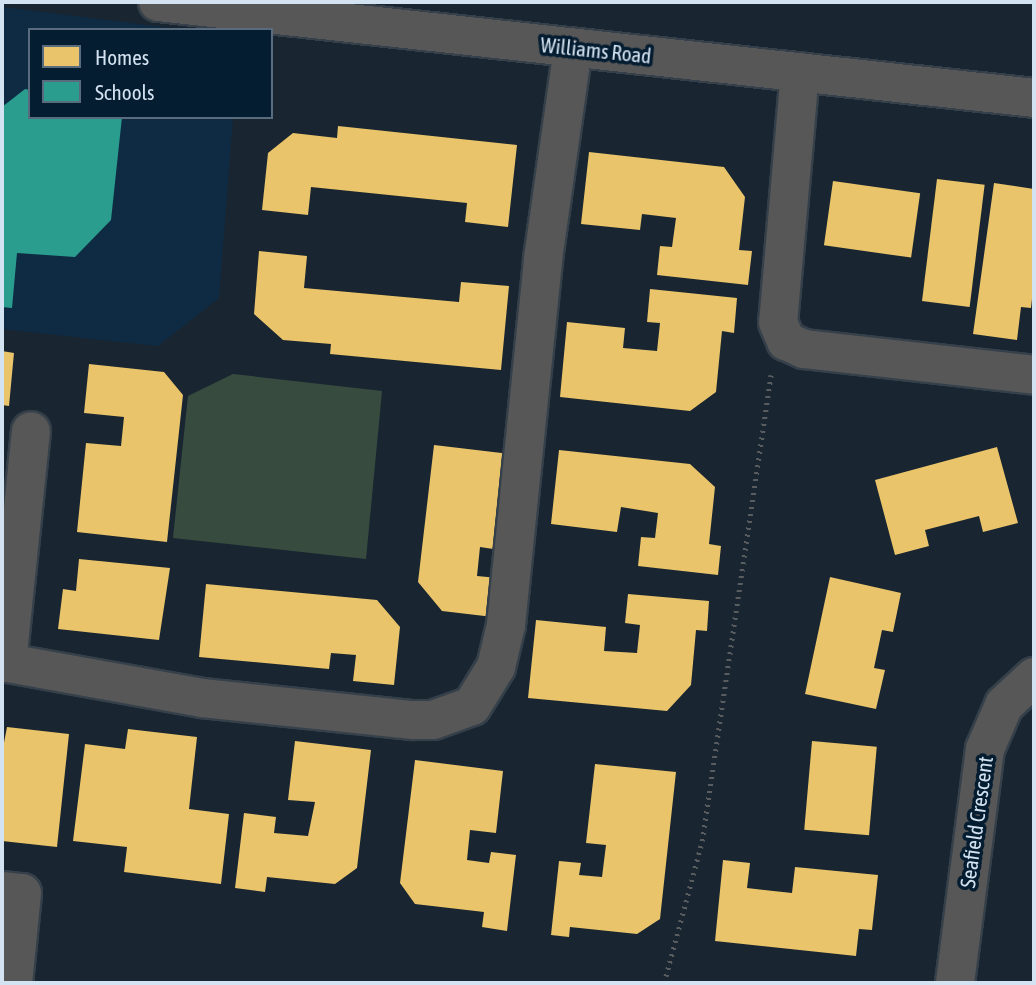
<!DOCTYPE html>
<style>
body{margin:0}
#map{position:relative;width:1036px;height:985px;overflow:hidden;background:#192631;font-family:"Asap Condensed",sans-serif}
div>[style]{position:absolute}
.built>*{inset:0;background:#0f2b43}
.green>*{inset:0;background:#374c3f}
.homes>*{inset:0;background:#e9c46a;transform-origin:0 0}
.schools>*{inset:0;background:#2a9d8f}
.path>*{height:4.5px;margin-top:-2.25px;transform-origin:0;background:repeating-linear-gradient(90deg,#5a5d5f 0 2px,transparent 0 7px)}
.roads{filter:drop-shadow(2px 0 #35404a) drop-shadow(-2px 0 #35404a) drop-shadow(0 2px #35404a) drop-shadow(0 -2px #35404a)}
.minor>*{height:38px;margin:-19px;padding:0 19px;transform-origin:19px;border-radius:19px;background:#575757}
span{translate:-50% -50%;white-space:nowrap;text-align:center;line-height:1.15;-webkit-text-stroke:7px #051d31;paint-order:stroke}
.street-label{font-size:21px;color:#d4e3f1}
.frame{position:absolute;inset:0;border:4px solid #d4e3f1;pointer-events:none}
.legend{position:absolute;left:28px;top:28px;width:245px;height:91px;box-sizing:border-box;background:#051d31;border:2px solid #586c7e;margin:0;padding:9px 12px;list-style:none;font-size:21px;color:#d4e3f1}
.legend li{display:flex;align-items:center;gap:14px;height:35px}
.legend b{width:35px;border:2px solid #586c7e}
</style>
<div id="map">
<div class="built">
<div style="clip-path:polygon(2px 7px,187px 30px,30px 30px,30px 117px,233px 117px,219px 298px,158px 346px,2px 329px)"></div>
</div>
<div class="green">
<div style="clip-path:polygon(233px 374px,382px 391px,366px 559px,173px 538px,188px 396px)"></div>
</div>
<div class="homes">
<div style="clip-path:polygon(338px 126px,517px 145px,508px 227px,465px 222px,467px 203px,311px 187px,308px 215px,262px 210px,268px 153px,293px 133px,337px 138px)"></div>
<div style="clip-path:polygon(589px 152px,724px 167px,745px 197px,739px 250px,752px 251px,748px 285px,657px 275px,660px 246px,672px 247px,676px 218px,642px 214px,640px 230px,581px 224px)"></div>
<div style="left:937px;top:179px;width:48px;height:123px;rotate:7deg"></div>
<div style="left:833px;top:181px;width:88px;height:65px;rotate:8deg"></div>
<div style="clip-path:polygon(994px 183px,1034px 189px,1034px 280px,1031px 308px,1021px 307px,1017px 340px,973px 334px)"></div>
<div style="clip-path:polygon(259px 251px,307px 256px,304px 288px,459px 302px,461px 282px,509px 286px,501px 370px,330px 354px,331px 344px,283px 340px,254px 314px)"></div>
<div style="clip-path:polygon(650px 289px,737px 298px,734px 333px,722px 331px,716px 392px,690px 411px,560px 397px,567px 322px,625px 328px,623px 348px,657px 351px,660px 323px,647px 322px)"></div>
<div style="clip-path:polygon(2px 351px,14px 353px,9px 406px,2px 405px)"></div>
<div style="clip-path:polygon(89px 364px,164px 372px,183px 395px,167px 542px,77px 532px,86px 443px,121px 446px,124px 417px,84px 413px)"></div>
<div style="clip-path:polygon(434px 445px,511px 454px,500px 550px,480px 547px,477px 576px,498px 578px,493px 617px,442px 611px,418px 582px)"></div>
<div style="clip-path:polygon(997px 447px,1018px 523px,983px 532px,979px 516px,925px 530px,929px 546px,895px 555px,875px 480px)"></div>
<div style="clip-path:polygon(559px 450px,690px 464px,715px 487px,709px 544px,721px 546px,718px 575px,638px 566px,641px 537px,655px 538px,658px 513px,621px 507px,617px 532px,551px 524px)"></div>
<div style="clip-path:polygon(79px 559px,170px 568px,159px 640px,58px 629px,63px 589px,76px 591px)"></div>
<div style="clip-path:polygon(830px 577px,901px 593px,893px 632px,882px 630px,874px 668px,885px 670px,876px 709px,805px 694px)"></div>
<div style="clip-path:polygon(206px 584px,377px 600px,400px 627px,394px 685px,353px 681px,356px 655px,331px 653px,329px 669px,199px 657px)"></div>
<div style="clip-path:polygon(628px 594px,709px 601px,707px 631px,696px 630px,691px 685px,667px 711px,528px 698px,536px 620px,606px 627px,604px 651px,637px 653px,640px 625px,625px 623px)"></div>
<div style="clip-path:polygon(7px 727px,69px 734px,57px 847px,2px 841px,2px 753px)"></div>
<div style="clip-path:polygon(128px 729px,197px 737px,189px 809px,229px 814px,221px 884px,124px 872px,127px 847px,73px 841px,85px 744px,125px 749px)"></div>
<div style="clip-path:polygon(295px 741px,371px 750px,357px 868px,335px 884px,267px 877px,265px 892px,235px 888px,244px 813px,276px 817px,274px 833px,308px 836px,315px 802px,288px 800px)"></div>
<div style="left:812px;top:741px;width:65px;height:89px;rotate:5deg"></div>
<div style="clip-path:polygon(415px 760px,503px 771px,496px 833px,470px 830px,467px 860px,489px 863px,491px 852px,516px 855px,507px 931px,482px 927px,484px 912px,415px 904px,400px 883px)"></div>
<div style="clip-path:polygon(595px 764px,676px 772px,660px 919px,637px 934px,570px 927px,569px 937px,551px 935px,559px 861px,581px 863px,579px 875px,602px 877px,606px 845px,586px 843px)"></div>
<div style="clip-path:polygon(723px 860px,750px 863px,747px 888px,792px 893px,795px 867px,878px 875px,872px 930px,859px 929px,856px 956px,715px 941px)"></div>
</div>
<div class="schools">
<div style="clip-path:polygon(25px 89px,30px 90px,30px 117px,122px 117px,111px 220px,75px 257px,17px 253px,12px 308px,2px 307px,2px 107px)"></div>
</div>
<div class="path">
<div style="left:664px;top:983px;width:147px;rotate:-75deg"></div>
<div style="left:702px;top:841px;width:471px;rotate:-81.6deg"></div>
</div>
<div class="roads">
<div class="minor">
<div style="left:158px;top:2px;width:881px;rotate:6.25deg"></div>
<div style="left:800px;top:72px;width:251px;rotate:95deg"></div>
<div style="left:778px;top:322px;width:21px;rotate:67deg"></div>
<div style="left:786px;top:341px;width:20px;rotate:24deg"></div>
<div style="left:804px;top:349px;width:231px;rotate:6.4deg"></div>
<div style="left:2px;top:662px;width:203px;rotate:10.2deg"></div>
<div style="left:202px;top:698px;width:212px;rotate:6deg"></div>
<div style="left:413px;top:720px;width:20px"></div>
<div style="left:433px;top:720px;width:41px;rotate:-19.7deg"></div>
<div style="left:472px;top:706px;width:46px;rotate:-58.4deg"></div>
<div style="left:496px;top:667px;width:43px;rotate:-76.6deg"></div>
<div style="left:506px;top:625px;width:368px;rotate:-84.2deg"></div>
<div style="left:543px;top:259px;width:213px;rotate:-81.9deg"></div>
<div style="left:7px;top:663px;width:233px;rotate:-84.1deg"></div>
<div style="left:2px;top:891px;width:20px;rotate:6deg"></div>
<div style="left:22px;top:893px;width:90px;rotate:95.7deg"></div>
<div style="left:955px;top:983px;width:236px;rotate:-82.7deg"></div>
<div style="left:985px;top:749px;width:48px;rotate:-66.6deg"></div>
<div style="left:1004px;top:705px;width:41px;rotate:-43deg"></div>
</div>
</div>
<div class="street-label">
<span style="left:596px;top:50px;rotate:6deg">Williams Road</span>
<span style="left:976px;top:822px;rotate:-82deg">Seafield Crescent</span>
</div>
<div class="frame"></div>
<ul class="legend">
<li><b style="height:19px;background:#e9c46a"></b>Homes</li>
<li><b style="height:19px;background:#2a9d8f"></b>Schools</li>
</ul>
</div>
